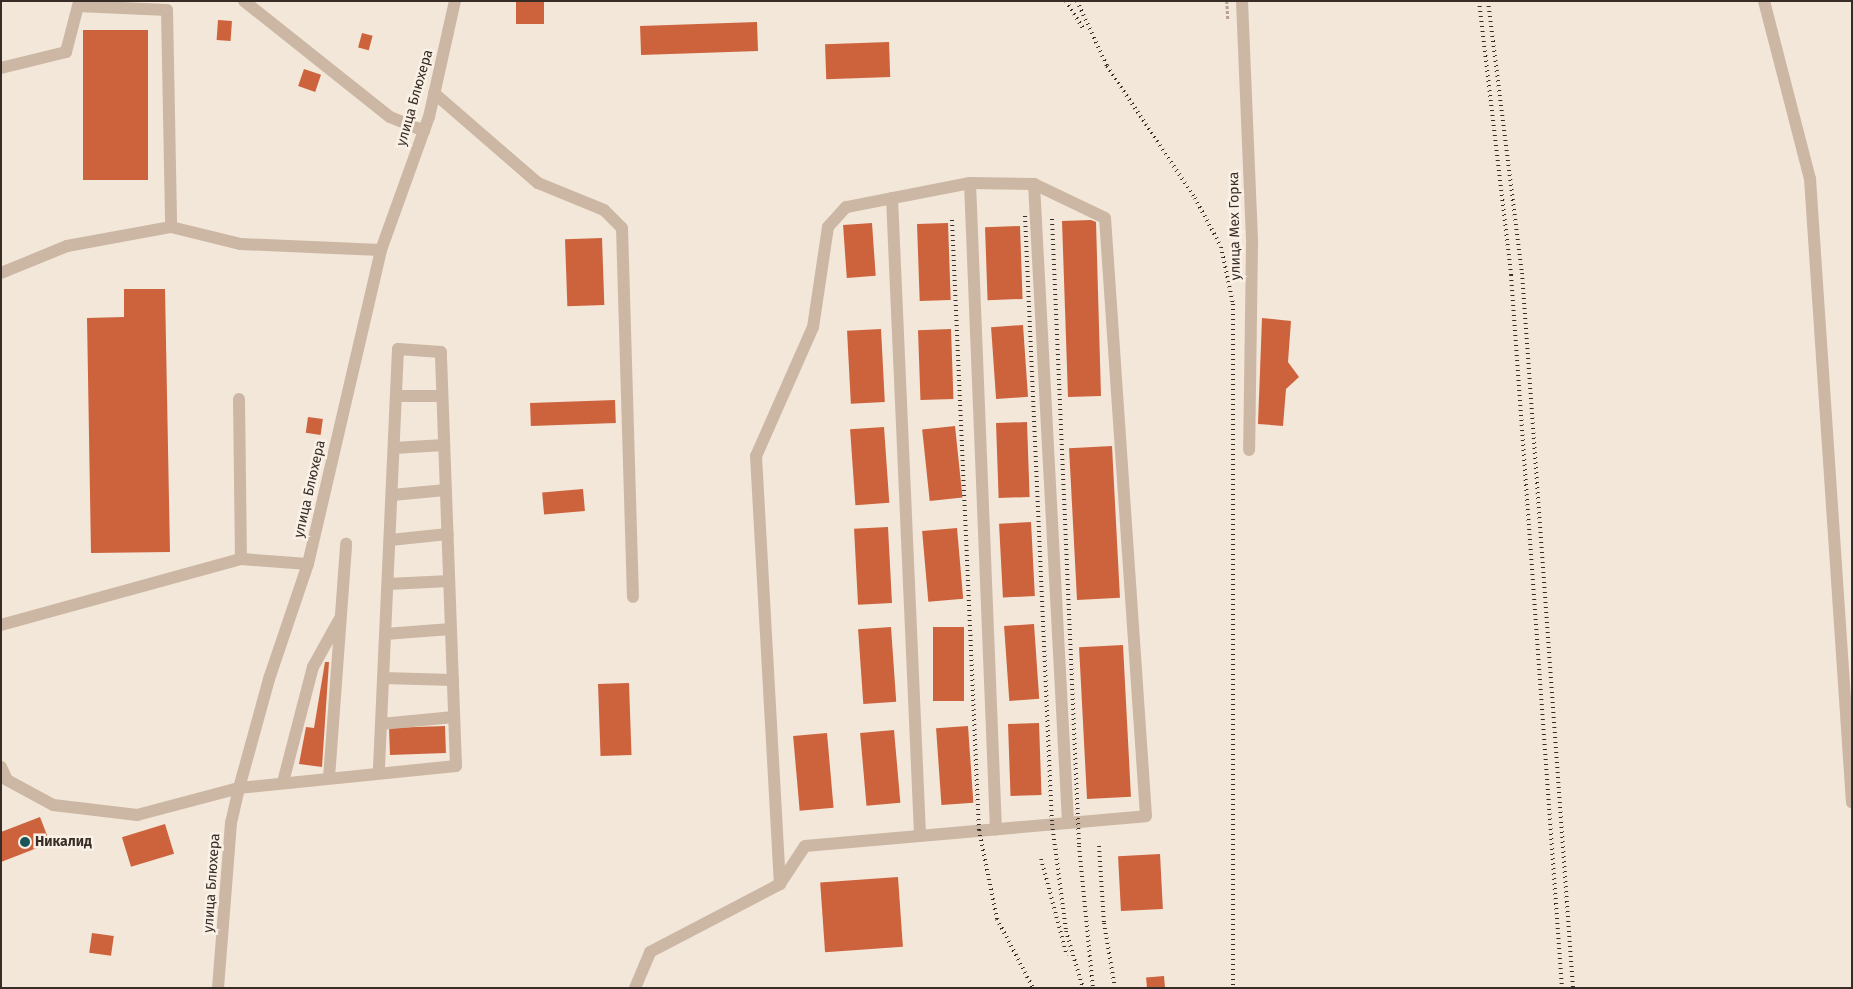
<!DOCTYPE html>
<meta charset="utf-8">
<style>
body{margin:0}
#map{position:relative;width:1853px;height:989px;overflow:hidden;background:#f3e7d9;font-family:"Fira Sans",sans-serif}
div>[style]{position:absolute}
.building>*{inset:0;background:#cd633d;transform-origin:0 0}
.path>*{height:2.5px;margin-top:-1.25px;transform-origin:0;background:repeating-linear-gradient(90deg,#b7a18e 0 2.5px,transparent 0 5px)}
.minor>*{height:12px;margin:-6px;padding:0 6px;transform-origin:6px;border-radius:6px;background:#ccb7a4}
.rail>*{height:4px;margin-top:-2px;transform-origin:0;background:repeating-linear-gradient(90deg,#372c26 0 1px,transparent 0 5px)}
.dots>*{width:14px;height:14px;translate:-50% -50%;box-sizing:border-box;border:2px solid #faf1e6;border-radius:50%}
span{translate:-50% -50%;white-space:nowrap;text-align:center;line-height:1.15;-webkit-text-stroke:5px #faf1e6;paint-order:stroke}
.street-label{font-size:14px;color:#372c26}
.poi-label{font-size:14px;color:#372c26;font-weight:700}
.left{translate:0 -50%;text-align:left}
.frame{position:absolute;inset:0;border:2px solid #372c26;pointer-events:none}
</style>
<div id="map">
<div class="building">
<div style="left:516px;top:1px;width:28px;height:23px"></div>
<div style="left:218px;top:20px;width:14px;height:20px;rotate:4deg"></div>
<div style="left:757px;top:22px;width:29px;height:117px;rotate:88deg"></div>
<div style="left:83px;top:30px;width:65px;height:150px"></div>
<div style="left:362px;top:33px;width:11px;height:15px;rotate:15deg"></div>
<div style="left:889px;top:42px;width:35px;height:64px;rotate:88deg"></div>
<div style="left:304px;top:69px;width:18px;height:18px;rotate:19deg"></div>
<div style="clip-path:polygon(1091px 220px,1096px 222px,1101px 396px,1068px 397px,1062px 221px)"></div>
<div style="left:872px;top:223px;width:53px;height:29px;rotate:86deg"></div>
<div style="left:948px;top:223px;width:77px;height:31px;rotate:88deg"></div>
<div style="left:1020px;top:226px;width:73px;height:35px;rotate:88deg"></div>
<div style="left:602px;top:238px;width:67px;height:37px;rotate:88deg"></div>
<div style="clip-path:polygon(124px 289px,165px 289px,170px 552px,91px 553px,87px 318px,124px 317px)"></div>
<div style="clip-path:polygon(1262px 318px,1291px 321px,1288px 362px,1299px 377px,1286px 389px,1283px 426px,1258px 424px)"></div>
<div style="left:1023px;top:325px;width:72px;height:32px;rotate:86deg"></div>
<div style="left:881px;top:329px;width:73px;height:34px;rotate:87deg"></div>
<div style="left:951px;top:329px;width:70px;height:33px;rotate:88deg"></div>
<div style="left:615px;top:400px;width:23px;height:85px;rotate:88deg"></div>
<div style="left:308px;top:417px;width:15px;height:16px;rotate:8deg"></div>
<div style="left:1027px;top:422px;width:75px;height:31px;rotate:88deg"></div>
<div style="left:955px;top:426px;width:72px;height:33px;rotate:84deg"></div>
<div style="left:884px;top:427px;width:76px;height:34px;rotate:86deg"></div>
<div style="left:1112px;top:446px;width:152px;height:43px;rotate:87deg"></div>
<div style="left:583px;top:489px;width:22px;height:41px;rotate:85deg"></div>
<div style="left:1031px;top:522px;width:74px;height:32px;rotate:87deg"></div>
<div style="left:888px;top:527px;width:76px;height:34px;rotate:87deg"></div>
<div style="left:957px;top:528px;width:71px;height:35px;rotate:85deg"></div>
<div style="left:1034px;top:624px;width:75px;height:30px;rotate:86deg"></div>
<div style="left:891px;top:627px;width:75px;height:33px;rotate:86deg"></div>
<div style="left:933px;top:627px;width:31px;height:74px"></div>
<div style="left:1123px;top:645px;width:152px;height:44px;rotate:87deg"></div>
<div style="clip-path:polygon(325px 662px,329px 662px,322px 767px,299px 764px,306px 727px,314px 728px)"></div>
<div style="left:629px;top:683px;width:72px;height:31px;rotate:88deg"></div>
<div style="left:1039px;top:723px;width:72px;height:31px;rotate:88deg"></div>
<div style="left:445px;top:726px;width:27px;height:56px;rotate:88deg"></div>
<div style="left:968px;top:726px;width:77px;height:32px;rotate:86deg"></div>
<div style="left:894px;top:730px;width:73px;height:34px;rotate:85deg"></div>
<div style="left:827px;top:733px;width:75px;height:34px;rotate:85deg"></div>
<div style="clip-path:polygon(40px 817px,50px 843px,1px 862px,1px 832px)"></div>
<div style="left:165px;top:824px;width:31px;height:45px;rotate:73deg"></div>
<div style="left:1160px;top:854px;width:55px;height:42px;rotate:87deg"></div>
<div style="left:898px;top:877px;width:70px;height:78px;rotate:86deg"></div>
<div style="left:92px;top:933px;width:22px;height:20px;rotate:8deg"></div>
<div style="left:1164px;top:976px;width:12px;height:18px;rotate:85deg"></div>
</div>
<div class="path">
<div style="left:1227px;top:1px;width:19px;rotate:87deg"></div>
</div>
<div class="minor">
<div style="left:244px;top:1px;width:186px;rotate:38.5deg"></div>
<div style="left:390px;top:117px;width:37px;rotate:22deg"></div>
<div style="left:1242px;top:1px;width:243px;rotate:87.6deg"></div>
<div style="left:1252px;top:244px;width:206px;rotate:90.8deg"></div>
<div style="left:1764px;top:1px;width:184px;rotate:75.5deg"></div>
<div style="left:1810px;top:179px;width:625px;rotate:86.15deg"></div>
<div style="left:1px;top:68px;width:67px;rotate:-13.8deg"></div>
<div style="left:66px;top:52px;width:48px;rotate:-75.4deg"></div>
<div style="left:78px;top:6px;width:89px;rotate:2.6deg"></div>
<div style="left:167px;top:10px;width:217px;rotate:88.9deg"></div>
<div style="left:434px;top:93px;width:138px;rotate:40.9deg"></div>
<div style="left:538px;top:183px;width:71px;rotate:22.2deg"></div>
<div style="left:604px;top:210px;width:25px;rotate:45deg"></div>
<div style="left:622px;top:228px;width:369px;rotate:88.3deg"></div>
<div style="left:970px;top:183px;width:647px;rotate:87.7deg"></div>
<div style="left:1034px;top:184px;width:639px;rotate:86.95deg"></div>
<div style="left:892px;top:198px;width:638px;rotate:87.48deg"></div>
<div style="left:1px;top:273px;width:71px;rotate:-22.2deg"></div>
<div style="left:67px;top:246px;width:106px;rotate:-10.4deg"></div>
<div style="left:171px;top:227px;width:72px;rotate:13.7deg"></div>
<div style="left:241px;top:244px;width:140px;rotate:2.5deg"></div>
<div style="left:396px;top:396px;width:46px"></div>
<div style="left:239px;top:399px;width:160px;rotate:89.3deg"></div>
<div style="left:394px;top:448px;width:50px;rotate:-3.4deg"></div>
<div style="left:392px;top:495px;width:54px;rotate:-5.3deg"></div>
<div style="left:390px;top:540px;width:58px;rotate:-5.9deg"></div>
<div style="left:388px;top:584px;width:61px;rotate:-2.8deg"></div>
<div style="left:1px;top:625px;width:249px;rotate:-15.4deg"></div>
<div style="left:241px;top:559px;width:67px;rotate:4.3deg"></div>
<div style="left:385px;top:634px;width:66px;rotate:-4.3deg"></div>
<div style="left:383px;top:678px;width:70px;rotate:1.6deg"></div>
<div style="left:381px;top:724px;width:73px;rotate:-5.5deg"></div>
<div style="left:1px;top:767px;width:14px;rotate:65deg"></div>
<div style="left:7px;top:780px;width:52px;rotate:28.5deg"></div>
<div style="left:53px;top:805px;width:85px;rotate:6.8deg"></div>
<div style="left:137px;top:815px;width:106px;rotate:-14.8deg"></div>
<div style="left:239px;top:788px;width:218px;rotate:-5.8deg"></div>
<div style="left:456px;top:766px;width:414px;rotate:-92.1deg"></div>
<div style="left:441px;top:352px;width:43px;rotate:-176deg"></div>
<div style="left:398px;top:349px;width:424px;rotate:92.6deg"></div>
<div style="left:329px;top:778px;width:235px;rotate:-85.8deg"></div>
<div style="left:283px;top:782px;width:119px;rotate:-75.4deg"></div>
<div style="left:313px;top:667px;width:54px;rotate:-61deg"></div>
<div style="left:218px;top:988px;width:166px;rotate:-85.5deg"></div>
<div style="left:231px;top:823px;width:36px;rotate:-77deg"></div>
<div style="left:239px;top:788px;width:113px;rotate:-74.6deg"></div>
<div style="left:269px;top:679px;width:121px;rotate:-71.3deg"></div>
<div style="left:308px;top:564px;width:322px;rotate:-76.9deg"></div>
<div style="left:381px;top:250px;width:141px;rotate:-70.2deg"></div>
<div style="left:429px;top:117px;width:119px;rotate:-77.4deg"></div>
<div style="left:635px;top:988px;width:39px;rotate:-67deg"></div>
<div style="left:650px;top:952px;width:147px;rotate:-27.6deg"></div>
<div style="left:780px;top:884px;width:45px;rotate:-56.7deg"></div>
<div style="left:805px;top:846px;width:342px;rotate:-5deg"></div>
<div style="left:1146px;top:816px;width:599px;rotate:-93.92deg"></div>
<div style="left:1105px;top:218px;width:79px;rotate:-154.4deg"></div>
<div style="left:1034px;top:184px;width:64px;rotate:-179.1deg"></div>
<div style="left:970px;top:183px;width:126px;rotate:169deg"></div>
<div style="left:846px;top:207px;width:27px;rotate:132deg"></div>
<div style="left:828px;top:227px;width:101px;rotate:98.5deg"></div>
<div style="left:813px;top:327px;width:141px;rotate:113.8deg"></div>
<div style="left:756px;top:456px;width:429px;rotate:86.8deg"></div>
</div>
<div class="rail">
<div style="left:1066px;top:1px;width:34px;rotate:58deg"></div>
<div style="left:1077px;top:1px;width:72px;rotate:65.2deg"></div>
<div style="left:1107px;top:66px;width:159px;rotate:56.3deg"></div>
<div style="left:1195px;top:198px;width:55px;rotate:62deg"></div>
<div style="left:1221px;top:247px;width:58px;rotate:78.1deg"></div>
<div style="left:1233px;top:304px;width:684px;rotate:90deg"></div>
<div style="left:1479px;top:1px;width:276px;rotate:83.3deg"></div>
<div style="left:1511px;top:275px;width:715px;rotate:85.91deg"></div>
<div style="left:1488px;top:1px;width:274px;rotate:82.9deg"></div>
<div style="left:1522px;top:273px;width:717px;rotate:85.92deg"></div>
<div style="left:1025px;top:216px;width:609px;rotate:87.46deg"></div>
<div style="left:1052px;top:824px;width:108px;rotate:82.5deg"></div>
<div style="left:1066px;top:931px;width:59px;rotate:73.4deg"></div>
<div style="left:1052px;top:219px;width:628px;rotate:87.53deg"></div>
<div style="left:1079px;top:846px;width:143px;rotate:84.4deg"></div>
<div style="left:952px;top:220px;width:611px;rotate:87.47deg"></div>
<div style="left:979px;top:830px;width:91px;rotate:78.6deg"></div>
<div style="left:997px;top:919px;width:78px;rotate:62.4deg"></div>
<div style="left:1099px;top:846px;width:77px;rotate:86.3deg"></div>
<div style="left:1104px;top:923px;width:66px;rotate:80.4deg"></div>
<div style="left:1041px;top:859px;width:100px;rotate:75deg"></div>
</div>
<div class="dots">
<div style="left:25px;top:842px;background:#19555a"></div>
</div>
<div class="street-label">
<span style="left:415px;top:98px;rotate:-74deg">улица Блюхера</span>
<span style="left:1235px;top:226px;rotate:-91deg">улица Мех Горка</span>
<span style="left:310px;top:489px;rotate:-77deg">улица Блюхера</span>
<span style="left:212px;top:883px;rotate:-86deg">улица Блюхера</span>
</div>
<div class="poi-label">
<span class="left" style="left:35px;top:842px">Никалид</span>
</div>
<div class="frame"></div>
</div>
